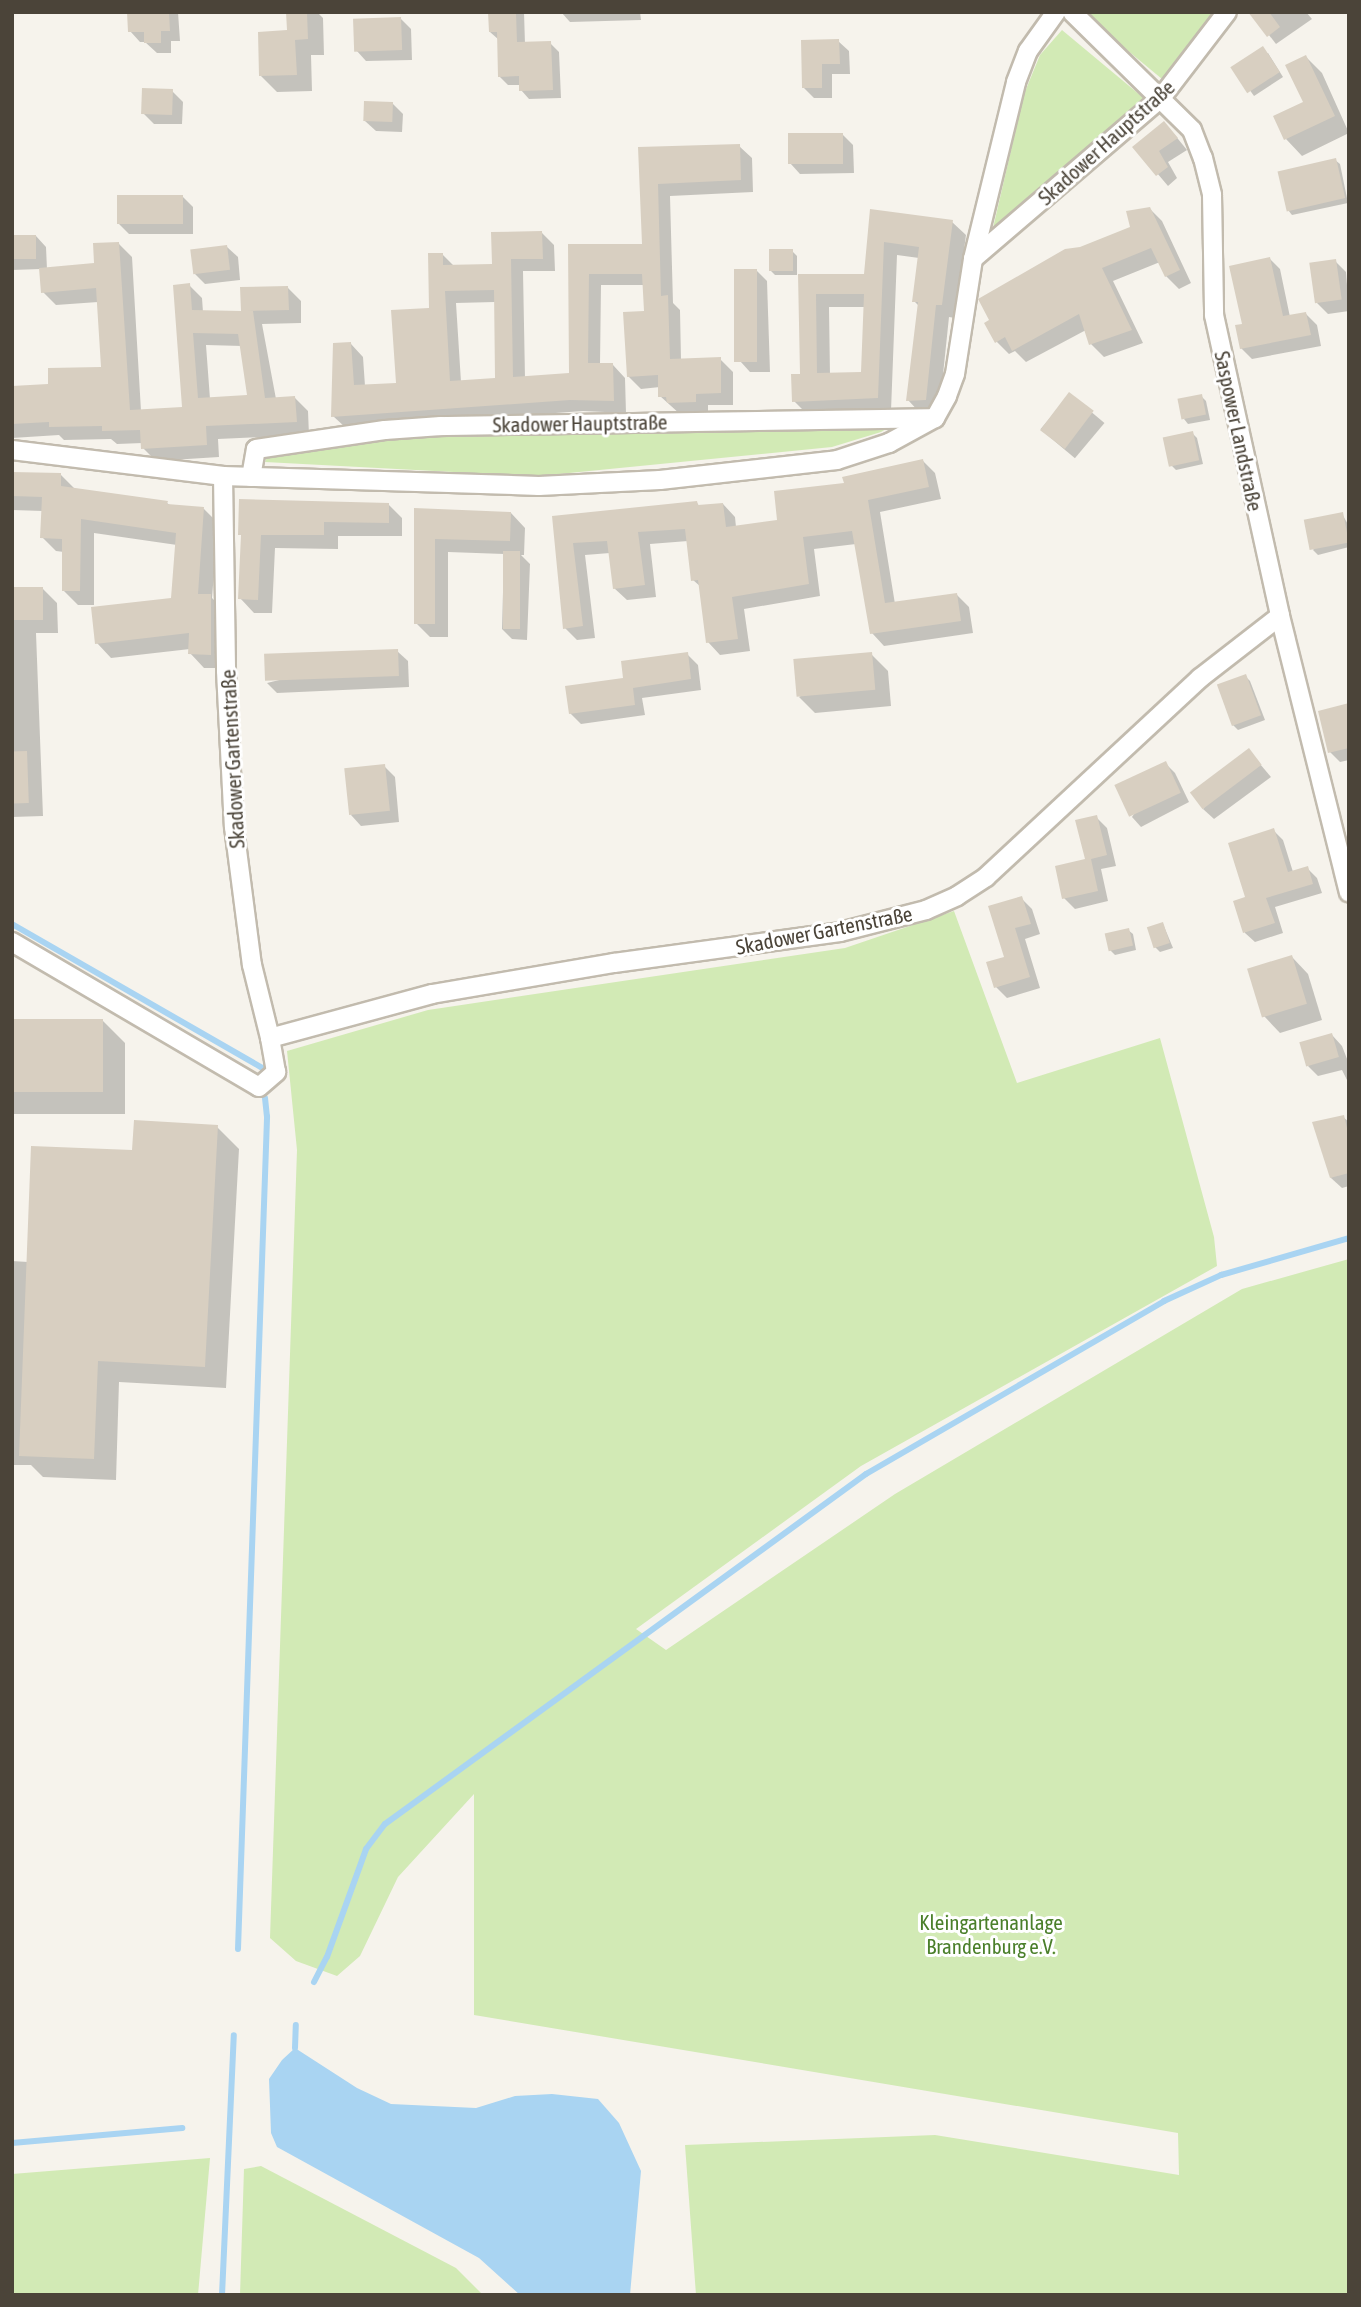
<!DOCTYPE html>
<meta charset="utf-8">
<style>
body{margin:0}
#map{position:relative;width:1361px;height:2307px;overflow:hidden;background:#f6f3ec;font-family:"Asap Condensed",sans-serif}
div>[style]{position:absolute}
.green>*{inset:0;background:#d2eab5}
.water>*{inset:0;background:#a9d4f2}
.shadow>*{inset:0;background:#0003;transform-origin:0 0}
.stream>*{height:6px;margin:-3px;padding:0 3px;transform-origin:3px;border-radius:3px;background:#a9d4f2}
.building>*{inset:0;background:#d8cfc1;transform-origin:0 0}
.roads{filter:drop-shadow(2px 0 #c2bbae) drop-shadow(-2px 0 #c2bbae) drop-shadow(0 2px #c2bbae) drop-shadow(0 -2px #c2bbae)}
.minor>*{height:18px;margin:-9px;padding:0 9px;transform-origin:9px;border-radius:9px;background:#fff}
span{translate:-50% -50%;white-space:nowrap;text-align:center;line-height:1.15;-webkit-text-stroke:6px #fff;paint-order:stroke}
.street-label{font-size:21px;color:#4b4439}
.park-label{font-size:21px;color:#4a7f2a}
.frame{position:absolute;inset:0;border:14px solid #4b4439;pointer-events:none}
</style>
<div id="map">
<div class="green">
<div style="clip-path:polygon(1088px 12px,1217px 12px,1162px 79px,1092px 21px)"></div>
<div style="clip-path:polygon(1062px 30px,1146px 100px,993px 228px,1024px 94px,1040px 55px)"></div>
<div style="clip-path:polygon(893px 425px,881px 432px,832px 447px,559px 474px,527px 476px,265px 462px,268px 454px,384px 438px,441px 435px)"></div>
<div style="clip-path:polygon(954px 911px,1017px 1083px,1160px 1038px,1214px 1237px,1217px 1266px,861px 1466px,636px 1629px,666px 1650px,895px 1494px,1242px 1289px,1349px 1259px,1349px 2295px,696px 2295px,685px 2145px,935px 2135px,1179px 2175px,1178px 2133px,474px 2015px,474px 1794px,398px 1877px,360px 1956px,337px 1976px,296px 1961px,270px 1938px,297px 1150px,287px 1051px,428px 1010px,845px 948px)"></div>
<div style="clip-path:polygon(210px 2158px,198px 2295px,12px 2295px,12px 2174px)"></div>
<div style="clip-path:polygon(261px 2166px,456px 2268px,483px 2295px,240px 2295px,244px 2169px)"></div>
</div>
<div class="water">
<div style="clip-path:polygon(295px 2048px,357px 2088px,391px 2104px,476px 2108px,515px 2096px,552px 2094px,598px 2099px,619px 2123px,641px 2171px,630px 2295px,520px 2295px,479px 2258px,277px 2147px,271px 2133px,269px 2079px,282px 2060px)"></div>
</div>
<div class="shadow">
<div style="clip-path:polygon(129px 12px,178px 12px,180px 41px,171px 41px,171px 53px,157px 53px,145px 42px,140px 42px,130px 31px)"></div>
<div style="clip-path:polygon(288px 12px,317px 12px,323px 18px,324px 55px,311px 55px,312px 91px,277px 92px,261px 76px,289px 32px)"></div>
<div style="clip-path:polygon(490px 12px,524px 12px,525px 44px,550px 43px,559px 52px,561px 98px,529px 99px,521px 90px,520px 85px,508px 85px,499px 76px,499px 40px,490px 32px)"></div>
<div style="clip-path:polygon(640px 12px,641px 20px,570px 22px,561px 12px)"></div>
<div style="clip-path:polygon(1251px 12px,1306px 12px,1312px 19px,1276px 44px)"></div>
<div style="clip-path:polygon(400px 18px,411px 29px,412px 60px,366px 61px,356px 50px)"></div>
<div style="clip-path:polygon(838px 41px,849px 51px,850px 74px,832px 74px,832px 98px,814px 98px,803px 87px)"></div>
<div style="clip-path:polygon(1268px 53px,1283px 77px,1254px 96px,1234px 68px)"></div>
<div style="clip-path:polygon(1306px 57px,1322px 73px,1349px 133px,1302px 156px,1286px 139px,1305px 102px)"></div>
<div style="clip-path:polygon(172px 91px,183px 102px,182px 124px,154px 124px,143px 113px)"></div>
<div style="clip-path:polygon(392px 103px,403px 114px,402px 132px,376px 131px,365px 121px)"></div>
<div style="clip-path:polygon(1174px 134px,1187px 150px,1168px 162px,1177px 178px,1168px 186px,1135px 147px)"></div>
<div style="clip-path:polygon(843px 135px,853px 145px,854px 173px,800px 174px,790px 163px)"></div>
<div style="clip-path:polygon(evenodd,739px 146px,752px 158px,753px 192px,670px 196px,673px 303px,680px 310px,681px 360px,720px 359px,733px 372px,733px 405px,708px 405px,708px 414px,681px 415px,660px 396px,660px 387px,641px 389px,628px 376px,645px 312px,645px 285px,601px 285px,600px 365px,613px 365px,625px 378px,626px 413px,583px 411px,346px 428px,333px 416px,351px 344px,363px 357px,365px 386px,398px 385px,430px 310px,442px 254px,454px 266px,494px 265px,542px 233px,554px 245px,555px 271px,523px 271px,525px 378px,571px 374px,569px 245px,643px 245px,640px 149px,739px 146px,495px 302px,496px 380px,461px 382px,456px 303px,495px 302px)"></div>
<div style="clip-path:polygon(1335px 160px,1340px 164px,1348px 203px,1292px 215px,1288px 210px)"></div>
<div style="clip-path:polygon(182px 196px,193px 207px,193px 234px,129px 234px,118px 223px)"></div>
<div style="clip-path:polygon(1149px 208px,1162px 221px,1191px 283px,1179px 289px,1166px 276px,1160px 262px,1113px 281px,1143px 343px,1104px 357px,1091px 344px,1086px 330px,1026px 362px,1015px 351px,1009px 354px,996px 341px,1081px 248px,1132px 228px)"></div>
<div style="clip-path:polygon(evenodd,871px 211px,952px 222px,966px 235px,955px 318px,949px 317px,939px 413px,921px 414px,908px 400px,920px 307px,914px 301px,919px 258px,897px 255px,891px 411px,807px 414px,794px 401px,802px 376px,800px 276px,866px 276px,871px 211px,829px 307px,865px 307px,863px 374px,830px 375px,829px 307px)"></div>
<div style="clip-path:polygon(evenodd,36px 236px,46px 247px,47px 269px,96px 265px,119px 244px,132px 257px,141px 411px,184px 409px,189px 285px,202px 298px,203px 312px,243px 313px,288px 288px,301px 301px,301px 323px,262px 324px,276px 399px,295px 398px,308px 411px,309px 435px,218px 439px,219px 457px,156px 461px,143px 448px,143px 443px,117px 444px,111px 439px,64px 440px,59px 435px,12px 438px,12px 387px,50px 385px,102px 368px,98px 302px,56px 305px,43px 292px,41px 269px,12px 270px,12px 237px,36px 236px,206px 345px,242px 346px,249px 397px,210px 399px,206px 345px)"></div>
<div style="clip-path:polygon(227px 247px,238px 257px,240px 280px,205px 284px,194px 273px)"></div>
<div style="clip-path:polygon(792px 251px,797px 256px,797px 275px,775px 275px,770px 270px)"></div>
<div style="clip-path:polygon(1270px 259px,1280px 269px,1290px 317px,1306px 314px,1317px 325px,1321px 346px,1252px 359px,1241px 348px,1244px 326px)"></div>
<div style="clip-path:polygon(1335px 261px,1346px 272px,1349px 311px,1328px 314px,1317px 303px)"></div>
<div style="clip-path:polygon(756px 270px,767px 281px,770px 372px,750px 372px,740px 361px)"></div>
<div style="left:1070px;top:394px;width:45px;height:46px;rotate:40deg"></div>
<div style="clip-path:polygon(1201px 396px,1206px 401px,1210px 420px,1188px 424px,1184px 419px)"></div>
<div style="clip-path:polygon(1192px 433px,1197px 438px,1203px 464px,1176px 470px,1171px 465px)"></div>
<div style="clip-path:polygon(923px 461px,935px 473px,941px 499px,880px 512px,895px 604px,957px 595px,969px 607px,973px 633px,884px 646px,872px 633px,856px 544px,814px 549px,820px 596px,744px 609px,750px 651px,720px 655px,708px 642px,701px 587px,693px 580px,688px 541px,650px 544px,656px 597px,627px 600px,614px 588px,610px 553px,585px 555px,595px 638px,577px 640px,565px 628px,554px 517px,697px 503px,700px 507px,723px 504px,735px 517px,736px 527px,779px 522px,846px 484px)"></div>
<div style="clip-path:polygon(12px 473px,61px 475px,75px 489px,167px 503px,171px 506px,204px 509px,218px 523px,212px 598px,225px 611px,224px 668px,204px 668px,190px 653px,190px 649px,111px 658px,97px 643px,173px 600px,177px 545px,94px 533px,94px 605px,78px 605px,63px 590px,64px 552px,56px 551px,42px 537px,43px 511px,12px 510px)"></div>
<div style="clip-path:polygon(388px 504px,402px 518px,402px 536px,338px 536px,338px 549px,275px 548px,272px 613px,254px 613px,240px 598px,243px 537px,240px 534px)"></div>
<div style="clip-path:polygon(416px 510px,511px 513px,525px 528px,524px 555px,521px 555px,530px 564px,527px 640px,512px 639px,502px 629px,504px 554px,448px 552px,448px 637px,430px 637px,416px 623px)"></div>
<div style="clip-path:polygon(1342px 514px,1349px 526px,1349px 547px,1318px 555px,1313px 550px)"></div>
<div style="clip-path:polygon(12px 589px,43px 589px,57px 603px,58px 633px,36px 633px,43px 816px,12px 817px)"></div>
<div style="clip-path:polygon(397px 651px,408px 661px,409px 687px,277px 693px,267px 683px)"></div>
<div style="clip-path:polygon(687px 654px,698px 665px,701px 690px,642px 698px,645px 715px,581px 724px,570px 713px,625px 679px)"></div>
<div style="clip-path:polygon(871px 654px,888px 671px,891px 706px,815px 713px,799px 697px)"></div>
<div style="clip-path:polygon(1245px 676px,1250px 681px,1265px 720px,1238px 730px,1233px 725px)"></div>
<div style="clip-path:polygon(1349px 708px,1349px 760px,1340px 762px,1330px 752px)"></div>
<div style="clip-path:polygon(1249px 751px,1271px 777px,1214px 819px,1203px 809px)"></div>
<div style="clip-path:polygon(1166px 764px,1175px 773px,1189px 802px,1141px 827px,1132px 817px)"></div>
<div style="clip-path:polygon(384px 766px,395px 777px,399px 822px,361px 826px,351px 815px)"></div>
<div style="clip-path:polygon(1096px 817px,1107px 828px,1116px 866px,1101px 869px,1108px 901px,1075px 909px,1064px 898px,1087px 860px)"></div>
<div style="clip-path:polygon(1273px 830px,1283px 840px,1293px 872px,1307px 868px,1317px 878px,1322px 893px,1275px 907px,1283px 933px,1255px 942px,1245px 933px,1235px 902px,1248px 898px)"></div>
<div style="clip-path:polygon(1021px 898px,1032px 909px,1040px 934px,1025px 939px,1040px 988px,1007px 998px,996px 987px)"></div>
<div style="clip-path:polygon(1163px 924px,1173px 948px,1160px 952px,1155px 947px)"></div>
<div style="clip-path:polygon(1128px 930px,1133px 934px,1136px 950px,1115px 955px,1110px 950px)"></div>
<div style="clip-path:polygon(1292px 957px,1308px 974px,1322px 1020px,1280px 1033px,1264px 1016px)"></div>
<div style="clip-path:polygon(12px 1021px,103px 1021px,125px 1043px,125px 1114px,12px 1114px)"></div>
<div style="clip-path:polygon(1332px 1035px,1342px 1046px,1349px 1064px,1349px 1084px,1342px 1070px,1318px 1076px,1308px 1066px)"></div>
<div style="clip-path:polygon(1343px 1117px,1349px 1122px,1349px 1186px,1342px 1188px,1331px 1178px)"></div>
<div style="clip-path:polygon(217px 1127px,239px 1149px,226px 1388px,119px 1382px,116px 1480px,43px 1477px,31px 1465px,12px 1465px,12px 1261px,28px 1262px,134px 1152px)"></div>
</div>
<div class="stream">
<div style="left:12px;top:924px;width:289px;rotate:29.9deg"></div>
<div style="left:238px;top:1949px;width:833px;rotate:-88deg"></div>
<div style="left:267px;top:1117px;width:19px;rotate:-96deg"></div>
<div style="left:314px;top:1982px;width:28px;rotate:-63deg"></div>
<div style="left:327px;top:1957px;width:115px;rotate:-70.1deg"></div>
<div style="left:366px;top:1849px;width:31px;rotate:-53deg"></div>
<div style="left:385px;top:1824px;width:595px;rotate:-36.04deg"></div>
<div style="left:866px;top:1474px;width:345px;rotate:-30.1deg"></div>
<div style="left:1164px;top:1301px;width:63px;rotate:-24.5deg"></div>
<div style="left:1221px;top:1275px;width:133px;rotate:-16.1deg"></div>
<div style="left:295px;top:2048px;width:23px;rotate:-88deg"></div>
<div style="left:12px;top:2143px;width:171px;rotate:-5deg"></div>
<div style="left:222px;top:2295px;width:260px;rotate:-87.4deg"></div>
</div>
<div class="building">
<div style="clip-path:polygon(127px 12px,169px 12px,170px 31px,161px 31px,161px 43px,144px 43px,144px 32px,128px 32px)"></div>
<div style="clip-path:polygon(286px 12px,307px 12px,308px 39px,295px 40px,297px 75px,259px 76px,258px 32px,287px 30px)"></div>
<div style="clip-path:polygon(488px 12px,516px 12px,517px 42px,551px 41px,553px 90px,519px 91px,519px 76px,498px 77px,497px 32px,489px 32px)"></div>
<div style="clip-path:polygon(1248px 12px,1269px 12px,1280px 27px,1267px 37px)"></div>
<div style="left:401px;top:17px;width:33px;height:48px;rotate:88deg"></div>
<div style="clip-path:polygon(839px 39px,840px 64px,822px 64px,822px 88px,802px 88px,801px 40px)"></div>
<div style="left:1263px;top:46px;width:31px;height:39px;rotate:57deg"></div>
<div style="clip-path:polygon(1306px 55px,1335px 116px,1284px 140px,1273px 116px,1303px 102px,1285px 65px)"></div>
<div style="left:142px;top:88px;width:31px;height:26px;rotate:2deg"></div>
<div style="left:364px;top:101px;width:29px;height:20px;rotate:2deg"></div>
<div style="clip-path:polygon(1164px 121px,1178px 138px,1159px 151px,1168px 167px,1156px 176px,1132px 147px)"></div>
<div style="left:788px;top:133px;width:55px;height:31px"></div>
<div style="clip-path:polygon(evenodd,740px 144px,741px 180px,658px 184px,661px 296px,668px 295px,670px 359px,721px 357px,721px 393px,696px 394px,696px 402px,667px 403px,666px 397px,658px 397px,658px 375px,627px 377px,623px 312px,644px 311px,642px 274px,589px 274px,588px 363px,613px 363px,614px 401px,570px 400px,331px 417px,333px 343px,351px 342px,354px 385px,396px 383px,391px 310px,429px 308px,428px 253px,443px 253px,443px 265px,492px 264px,491px 232px,542px 231px,543px 259px,511px 259px,513px 377px,569px 373px,568px 244px,642px 244px,638px 147px,740px 144px,494px 290px,495px 378px,450px 381px,445px 291px,494px 290px)"></div>
<div style="left:1336px;top:158px;width:41px;height:60px;rotate:77deg"></div>
<div style="left:117px;top:195px;width:66px;height:29px"></div>
<div style="clip-path:polygon(1150px 207px,1180px 270px,1165px 277px,1151px 248px,1102px 268px,1132px 330px,1089px 345px,1079px 314px,1012px 351px,1005px 337px,995px 343px,984px 323px,989px 320px,978px 299px,1065px 249px,1080px 247px,1130px 227px,1126px 211px)"></div>
<div style="clip-path:polygon(evenodd,870px 209px,953px 220px,942px 305px,936px 305px,926px 400px,906px 401px,918px 302px,912px 302px,919px 247px,884px 242px,878px 398px,792px 402px,791px 374px,800px 374px,798px 274px,864px 274px,870px 209px,816px 294px,864px 294px,861px 372px,817px 373px,816px 294px)"></div>
<div style="left:12px;top:235px;width:24px;height:24px"></div>
<div style="clip-path:polygon(evenodd,119px 242px,130px 410px,182px 407px,173px 285px,190px 283px,192px 310px,241px 311px,240px 287px,288px 286px,289px 310px,247px 311px,253px 311px,265px 398px,295px 396px,297px 422px,206px 426px,207px 445px,141px 449px,140px 430px,102px 431px,102px 426px,49px 427px,49px 422px,12px 424px,12px 386px,48px 384px,48px 368px,101px 367px,96px 288px,41px 293px,39px 268px,94px 263px,93px 243px,119px 242px,193px 333px,238px 334px,247px 395px,198px 398px,193px 333px)"></div>
<div style="left:227px;top:245px;width:25px;height:37px;rotate:83deg"></div>
<div style="left:769px;top:249px;width:24px;height:22px"></div>
<div style="clip-path:polygon(1270px 257px,1283px 316px,1306px 312px,1311px 335px,1240px 349px,1235px 325px,1242px 324px,1229px 266px)"></div>
<div style="left:1336px;top:259px;width:41px;height:27px;rotate:82deg"></div>
<div style="left:734px;top:269px;width:23px;height:93px"></div>
<div style="left:1069px;top:392px;width:31px;height:48px;rotate:37deg"></div>
<div style="left:1202px;top:394px;width:21px;height:25px;rotate:79deg"></div>
<div style="left:1193px;top:431px;width:30px;height:31px;rotate:78deg"></div>
<div style="clip-path:polygon(923px 459px,929px 487px,868px 500px,885px 603px,957px 593px,961px 621px,870px 634px,852px 531px,803px 537px,809px 584px,732px 597px,738px 639px,706px 643px,698px 580px,691px 581px,685px 529px,638px 532px,645px 585px,613px 589px,607px 541px,573px 543px,583px 626px,563px 629px,552px 516px,697px 501px,698px 505px,723px 503px,726px 527px,777px 520px,774px 491px,844px 483px,842px 477px)"></div>
<div style="clip-path:polygon(12px 472px,61px 473px,61px 486px,168px 501px,167px 504px,204px 507px,198px 594px,211px 594px,211px 655px,188px 654px,189px 633px,95px 644px,91px 607px,171px 598px,176px 533px,81px 519px,80px 591px,62px 591px,62px 539px,40px 538px,42px 497px,12px 496px)"></div>
<div style="clip-path:polygon(239px 499px,389px 503px,389px 523px,324px 522px,324px 535px,261px 535px,258px 600px,238px 599px,241px 535px,238px 535px)"></div>
<div style="clip-path:polygon(414px 508px,511px 512px,510px 541px,435px 539px,435px 624px,414px 624px)"></div>
<div style="left:1343px;top:512px;width:31px;height:40px;rotate:79deg"></div>
<div style="left:503px;top:551px;width:17px;height:78px"></div>
<div style="left:12px;top:587px;width:31px;height:33px"></div>
<div style="left:398px;top:649px;width:27px;height:134px;rotate:88deg"></div>
<div style="clip-path:polygon(688px 652px,691px 679px,633px 688px,635px 705px,569px 714px,565px 686px,623px 678px,621px 661px)"></div>
<div style="left:872px;top:652px;width:38px;height:79px;rotate:85deg"></div>
<div style="left:1246px;top:674px;width:44px;height:31px;rotate:70deg"></div>
<div style="clip-path:polygon(1349px 703px,1349px 748px,1328px 753px,1318px 711px)"></div>
<div style="left:1249px;top:748px;width:21px;height:74px;rotate:53deg"></div>
<div style="left:27px;top:751px;width:52px;height:15px;rotate:88deg"></div>
<div style="left:1166px;top:761px;width:35px;height:57px;rotate:65deg"></div>
<div style="left:385px;top:764px;width:47px;height:41px;rotate:84deg"></div>
<div style="clip-path:polygon(1097px 815px,1107px 855px,1091px 859px,1098px 891px,1062px 899px,1055px 866px,1085px 859px,1075px 820px)"></div>
<div style="clip-path:polygon(1274px 828px,1288px 872px,1308px 866px,1313px 884px,1266px 898px,1275px 923px,1243px 933px,1233px 901px,1245px 897px,1228px 843px)"></div>
<div style="clip-path:polygon(1022px 896px,1031px 924px,1015px 928px,1030px 977px,994px 988px,986px 962px,1004px 957px,988px 906px)"></div>
<div style="left:1163px;top:922px;width:22px;height:17px;rotate:72deg"></div>
<div style="left:1129px;top:928px;width:18px;height:25px;rotate:77deg"></div>
<div style="left:1292px;top:955px;width:51px;height:47px;rotate:73deg"></div>
<div style="left:12px;top:1019px;width:91px;height:73px"></div>
<div style="left:1332px;top:1033px;width:25px;height:34px;rotate:74deg"></div>
<div style="clip-path:polygon(1344px 1115px,1349px 1137px,1349px 1173px,1330px 1178px,1312px 1122px)"></div>
<div style="clip-path:polygon(134px 1120px,218px 1125px,205px 1367px,98px 1361px,94px 1459px,19px 1456px,31px 1146px,132px 1150px)"></div>
</div>
<div class="roads">
<div class="minor">
<div style="left:1072px;top:12px;width:168px;rotate:44.5deg"></div>
<div style="left:1192px;top:130px;width:30px;rotate:69deg"></div>
<div style="left:1203px;top:158px;width:38px;rotate:76deg"></div>
<div style="left:1212px;top:195px;width:120px;rotate:89deg"></div>
<div style="left:1214px;top:315px;width:308px;rotate:77.6deg"></div>
<div style="left:1280px;top:616px;width:285px;rotate:76deg"></div>
<div style="left:973px;top:259px;width:248px;rotate:-40.6deg"></div>
<div style="left:1161px;top:98px;width:108px;rotate:-52.5deg"></div>
<div style="left:12px;top:450px;width:213px;rotate:7deg"></div>
<div style="left:223px;top:476px;width:316px;rotate:1.8deg"></div>
<div style="left:539px;top:486px;width:121px;rotate:-2.8deg"></div>
<div style="left:660px;top:480px;width:178px;rotate:-6.4deg"></div>
<div style="left:837px;top:460px;width:55px;rotate:-18.1deg"></div>
<div style="left:889px;top:443px;width:52px;rotate:-28.5deg"></div>
<div style="left:935px;top:418px;width:25px;rotate:-61deg"></div>
<div style="left:947px;top:396px;width:23px;rotate:-70deg"></div>
<div style="left:955px;top:374px;width:116px;rotate:-81.1deg"></div>
<div style="left:973px;top:259px;width:182px;rotate:-76.3deg"></div>
<div style="left:1016px;top:82px;width:33px;rotate:-69deg"></div>
<div style="left:1028px;top:51px;width:48px;rotate:-54.3deg"></div>
<div style="left:223px;top:476px;width:195px;rotate:89.1deg"></div>
<div style="left:226px;top:671px;width:156px;rotate:87.1deg"></div>
<div style="left:234px;top:827px;width:139px;rotate:82.6deg"></div>
<div style="left:252px;top:965px;width:75px;rotate:76.1deg"></div>
<div style="left:270px;top:1038px;width:168px;rotate:-15.2deg"></div>
<div style="left:432px;top:994px;width:185px;rotate:-9.7deg"></div>
<div style="left:614px;top:963px;width:228px;rotate:-7.8deg"></div>
<div style="left:840px;top:932px;width:89px;rotate:-14.3deg"></div>
<div style="left:926px;top:910px;width:34px;rotate:-24deg"></div>
<div style="left:957px;top:896px;width:35px;rotate:-33deg"></div>
<div style="left:986px;top:877px;width:292px;rotate:-42.9deg"></div>
<div style="left:1200px;top:678px;width:101px;rotate:-37.8deg"></div>
<div style="left:251px;top:477px;width:28px;rotate:-80deg"></div>
<div style="left:256px;top:449px;width:130px;rotate:-8.4deg"></div>
<div style="left:385px;top:430px;width:56px;rotate:-4.1deg"></div>
<div style="left:441px;top:426px;width:494px;rotate:-0.9deg"></div>
<div style="left:12px;top:942px;width:286px;rotate:30.4deg"></div>
<div style="left:259px;top:1087px;width:23px;rotate:-41deg"></div>
<div style="left:276px;top:1072px;width:35px;rotate:-100deg"></div>
</div>
</div>
<div class="street-label">
<span style="left:1106px;top:142px;rotate:-42deg">Skadower Hauptstraße</span>
<span style="left:580px;top:423px;rotate:-1deg">Skadower Hauptstraße</span>
<span style="left:1239px;top:431px;rotate:78deg">Saspower Landstraße</span>
<span style="left:232px;top:759px;rotate:-93deg">Skadower Gartenstraße</span>
<span style="left:824px;top:930px;rotate:-11deg">Skadower Gartenstraße</span>
</div>
<div class="park-label">
<span style="left:991px;top:1934px">Kleingartenanlage<br>Brandenburg e.V.</span>
</div>
<div class="frame"></div>
</div>
